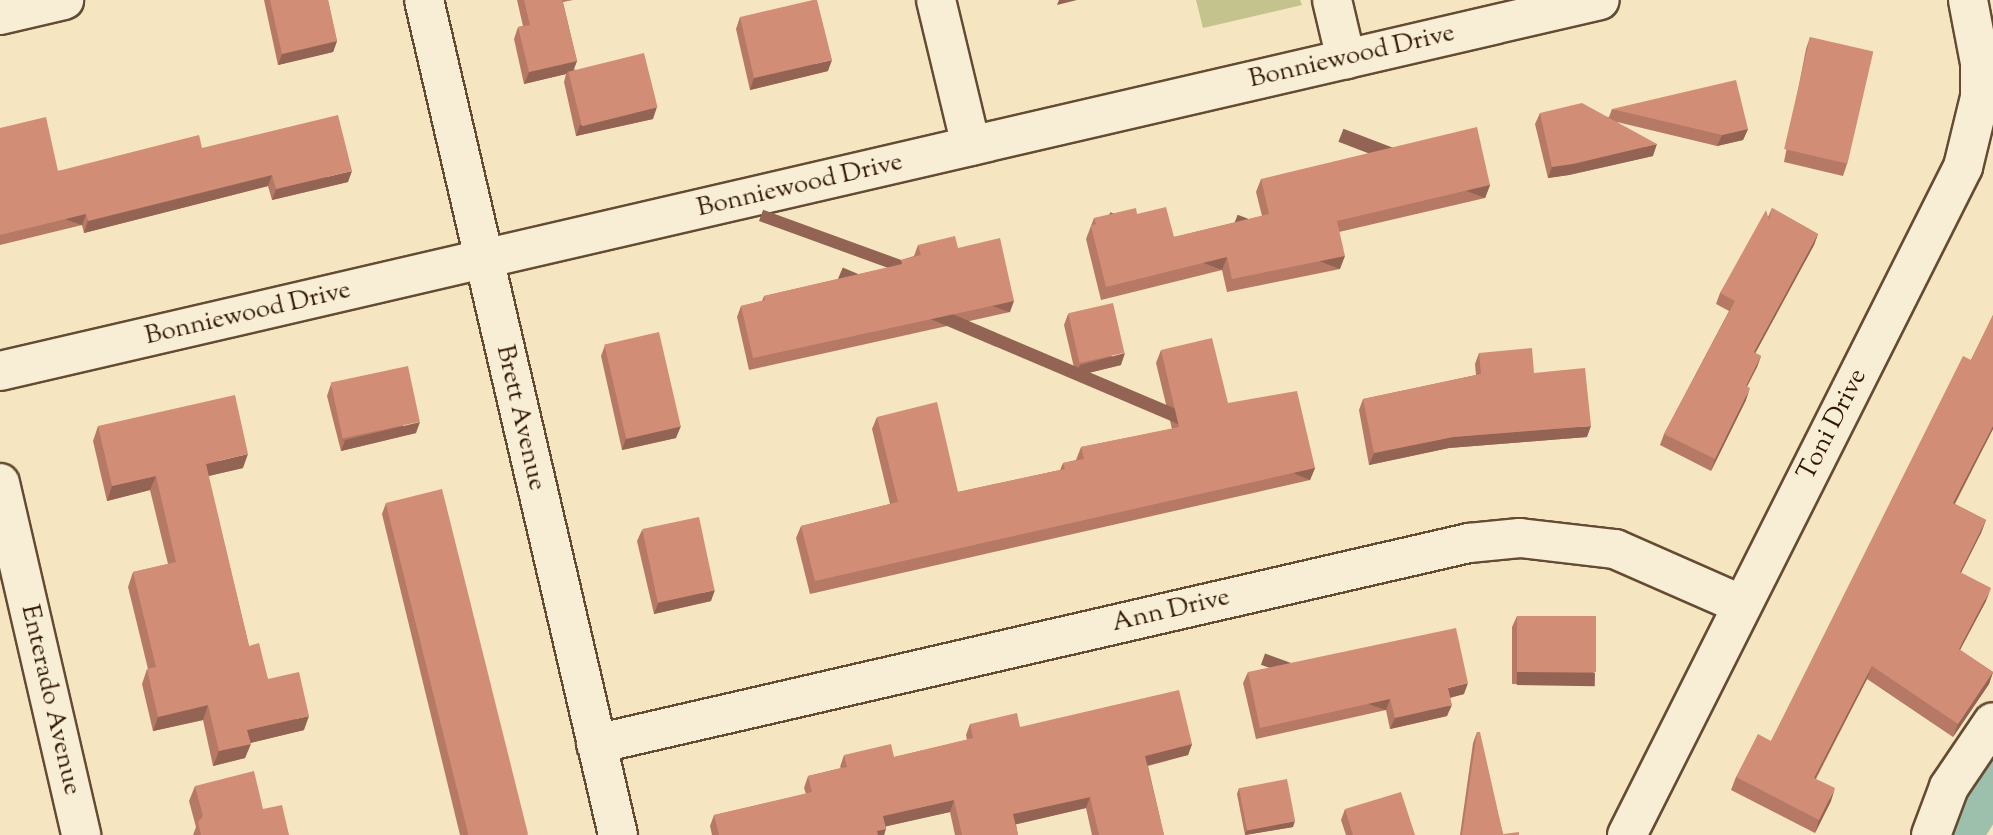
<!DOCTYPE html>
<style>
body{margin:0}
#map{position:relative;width:1993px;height:835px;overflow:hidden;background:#f5e5c0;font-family:"Sorts Mill Goudy",serif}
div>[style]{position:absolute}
.green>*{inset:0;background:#c4c28d}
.canal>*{height:46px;margin:-23px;padding:0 23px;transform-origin:23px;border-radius:23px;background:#9dc0ad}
.roads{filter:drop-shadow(2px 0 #644b32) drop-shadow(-2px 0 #644b32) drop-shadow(0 2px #644b32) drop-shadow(0 -2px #644b32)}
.minor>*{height:38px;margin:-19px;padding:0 19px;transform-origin:19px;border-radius:19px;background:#f8eed6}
.wall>*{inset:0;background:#b57965}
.shaded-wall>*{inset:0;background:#936353;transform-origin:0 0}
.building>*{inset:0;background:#d28d76;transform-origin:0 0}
span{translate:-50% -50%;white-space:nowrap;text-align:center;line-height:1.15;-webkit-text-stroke:7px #f8eed6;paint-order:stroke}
.street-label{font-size:26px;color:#331802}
</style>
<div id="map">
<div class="green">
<div style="clip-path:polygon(1196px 0,1300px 0,1302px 5px,1203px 28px)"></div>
</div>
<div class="canal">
<div style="left:1959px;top:835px;width:63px;rotate:-57.3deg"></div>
</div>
<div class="roads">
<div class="minor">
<div style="left:424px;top:0;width:857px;rotate:76.92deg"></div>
<div style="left:936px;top:0;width:150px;rotate:76.5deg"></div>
<div style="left:1332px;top:0;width:61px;rotate:76.7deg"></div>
<div style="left:0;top:15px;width:66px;rotate:-13.2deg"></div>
<div style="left:0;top:371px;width:1642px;rotate:-13.05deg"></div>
<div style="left:0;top:483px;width:361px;rotate:77deg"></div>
<div style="left:596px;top:744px;width:896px;rotate:-12.97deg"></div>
<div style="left:1469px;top:543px;width:51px;rotate:-5.6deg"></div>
<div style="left:1520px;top:538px;width:96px;rotate:6.6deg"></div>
<div style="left:1615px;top:549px;width:137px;rotate:23.7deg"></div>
<div style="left:1627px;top:835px;width:748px;rotate:-63.3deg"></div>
<div style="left:1963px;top:167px;width:72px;rotate:-76.3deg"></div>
<div style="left:1980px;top:97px;width:34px;rotate:-90deg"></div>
<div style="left:1980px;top:63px;width:64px;rotate:-100.8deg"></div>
<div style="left:1931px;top:835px;width:51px;rotate:-69.4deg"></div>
<div style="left:1949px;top:787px;width:78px;rotate:-55.9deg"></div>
</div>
</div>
<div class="wall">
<div style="clip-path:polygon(264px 0,328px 0,337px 41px,333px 52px,278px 65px)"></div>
<div style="clip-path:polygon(517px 0,573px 0,563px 2px,577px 61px,574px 69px,653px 119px,576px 136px,564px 82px,566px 74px,524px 84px,514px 39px,518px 27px,523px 26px)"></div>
<div style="clip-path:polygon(740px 17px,828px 71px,750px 90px,736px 29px)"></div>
<div style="clip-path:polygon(1810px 37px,1847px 164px,1843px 176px,1784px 162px,1806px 49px)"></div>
<div style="clip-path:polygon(1612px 109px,1748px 129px,1743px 140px,1717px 146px,1617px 122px,1653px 156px,1569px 175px,1548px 178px,1535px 124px,1540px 113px,1609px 117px)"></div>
<div style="clip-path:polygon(0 128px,58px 171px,202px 148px,348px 182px,272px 200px,268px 186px,84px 233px,82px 225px,0 245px)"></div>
<div style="clip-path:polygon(1261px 179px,1490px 185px,1485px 198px,1339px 232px,1340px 269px,1227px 292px,1222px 270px,1101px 300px,1086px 239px,1094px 218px,1137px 214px,1174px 237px,1262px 216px,1256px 192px)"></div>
<div style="clip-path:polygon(1772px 208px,1818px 234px,1814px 245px,1755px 353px,1761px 356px,1757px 367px,1747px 387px,1746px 400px,1711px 471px,1660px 445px,1664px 434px,1729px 311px,1716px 304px,1720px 293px,1768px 217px)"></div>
<div style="clip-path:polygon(918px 245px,958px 248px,1010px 312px,749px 370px,737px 317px,741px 306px,762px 301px,764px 296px,899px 265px,901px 260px,914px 256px)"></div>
<div style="clip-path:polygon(1068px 314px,1121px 365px,1076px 376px,1064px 325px)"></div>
<div style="clip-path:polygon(1993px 315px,1993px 429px,1955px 504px,1986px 520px,1981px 533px,1961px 573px,1986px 601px,1960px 650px,1993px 672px,1989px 684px,1953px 737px,1867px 679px,1816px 779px,1831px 801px,1815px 833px,1731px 790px,1736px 777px,1771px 741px,1971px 360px)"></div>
<div style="clip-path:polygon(605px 345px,676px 438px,622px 450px,601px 356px)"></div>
<div style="clip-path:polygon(1161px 350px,1228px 403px,1315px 468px,1310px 480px,810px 594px,796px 538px,801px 526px,890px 504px,872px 429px,877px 417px,958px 492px,1060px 470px,1063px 463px,1076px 460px,1081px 447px,1172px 429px,1156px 363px)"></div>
<div style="clip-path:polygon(1479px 353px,1534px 373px,1587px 437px,1449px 448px,1369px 465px,1359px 410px,1363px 399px,1476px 375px,1475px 364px)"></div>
<div style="clip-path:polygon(331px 384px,416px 433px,341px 451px,327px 396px)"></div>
<div style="clip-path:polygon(98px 426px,243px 468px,208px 476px,249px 646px,268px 679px,304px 730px,250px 743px,245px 758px,213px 766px,203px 720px,153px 731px,142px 684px,147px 669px,148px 669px,128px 587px,133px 572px,168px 564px,150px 490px,107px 501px,93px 441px)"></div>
<div style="clip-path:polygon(386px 503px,526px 835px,460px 835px,382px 514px)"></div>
<div style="clip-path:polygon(642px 530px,711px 601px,654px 614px,637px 541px)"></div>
<div style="clip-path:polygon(1517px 616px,1595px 673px,1591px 685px,1512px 684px,1512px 627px)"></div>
<div style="clip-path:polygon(1248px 672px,1464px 694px,1450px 698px,1447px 716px,1390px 729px,1386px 710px,1256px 739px,1243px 683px)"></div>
<div style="clip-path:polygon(970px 724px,1192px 744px,1188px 755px,1148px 766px,1164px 835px,1092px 835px,1086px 808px,1016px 824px,1018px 835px,955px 835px,950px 812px,886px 826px,884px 835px,712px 835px,710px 826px,714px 815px,806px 794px,804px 788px,808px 776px,841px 768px,840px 767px,844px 755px,894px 757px,967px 740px,966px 735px)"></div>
<div style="clip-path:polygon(1477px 732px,1503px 834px,1519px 835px,1460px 835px,1473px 743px)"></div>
<div style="clip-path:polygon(195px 786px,263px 809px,289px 835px,193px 835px,196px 827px,189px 801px)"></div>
<div style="clip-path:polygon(1239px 788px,1293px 827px,1245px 835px,1237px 794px)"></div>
<div style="clip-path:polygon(1345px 809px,1415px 835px,1346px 835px,1341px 820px)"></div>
</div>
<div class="shaded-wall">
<div style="clip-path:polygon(1059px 0,1077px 0,1057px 5px)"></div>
<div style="clip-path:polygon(337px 41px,333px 52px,278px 65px,282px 54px)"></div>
<div style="clip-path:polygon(832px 60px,828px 71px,750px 90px,754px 78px)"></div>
<div style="clip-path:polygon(577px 61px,572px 73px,568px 71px,566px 74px,524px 84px,529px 72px)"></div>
<div style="clip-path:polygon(657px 107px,653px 119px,576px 136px,580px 125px)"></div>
<div style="clip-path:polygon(1748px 129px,1743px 140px,1717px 146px,1722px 135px)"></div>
<div style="clip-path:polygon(1657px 144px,1653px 156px,1569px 175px,1548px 178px,1552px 167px)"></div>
<div style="clip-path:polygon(352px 171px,348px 182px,272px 200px,276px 189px)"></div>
<div style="clip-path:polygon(272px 175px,268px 186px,84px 233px,88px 221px)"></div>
<div style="left:1490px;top:185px;width:14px;height:157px;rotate:111deg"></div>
<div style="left:86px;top:214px;width:12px;height:89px;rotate:110deg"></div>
<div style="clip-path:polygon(1818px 234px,1814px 245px,1750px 363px,1754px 352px)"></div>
<div style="left:1345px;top:256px;width:14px;height:115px;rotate:111deg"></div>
<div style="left:1227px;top:257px;width:14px;height:125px;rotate:111deg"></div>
<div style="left:1014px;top:301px;width:12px;height:267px;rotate:110deg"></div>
<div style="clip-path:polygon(1125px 353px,1121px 365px,1076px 376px,1080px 365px)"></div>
<div style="clip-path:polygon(1761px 356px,1757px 367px,1741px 397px,1746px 386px)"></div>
<div style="clip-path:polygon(1750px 388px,1746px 400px,1711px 471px,1715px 459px)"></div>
<div style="clip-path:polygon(420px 422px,416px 433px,341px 451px,345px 440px)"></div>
<div style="clip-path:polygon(681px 426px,676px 438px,622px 450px,626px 438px)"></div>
<div style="clip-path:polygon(1591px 426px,1587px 437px,1449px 448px,1369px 465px,1374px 453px,1453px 437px)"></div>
<div style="clip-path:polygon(1993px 426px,1993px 429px,1948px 516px,1953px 503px)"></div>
<div style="clip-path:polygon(248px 454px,243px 468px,200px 478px,206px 464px)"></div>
<div style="left:1315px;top:468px;width:13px;height:513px;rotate:113deg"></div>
<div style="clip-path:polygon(156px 476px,150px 490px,107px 501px,112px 486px)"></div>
<div style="clip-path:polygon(1986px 520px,1981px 533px,1955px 584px,1960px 572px)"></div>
<div style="clip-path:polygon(1991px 588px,1986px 601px,1954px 661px,1959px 649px)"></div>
<div style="clip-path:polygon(715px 590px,711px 601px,654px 614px,658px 603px)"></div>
<div style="clip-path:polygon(1872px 666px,1867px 679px,1809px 790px,1814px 778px)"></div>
<div style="left:1517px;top:672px;width:78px;height:13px;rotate:1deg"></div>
<div style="clip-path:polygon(1993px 672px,1989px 684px,1953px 737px,1958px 724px)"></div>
<div style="clip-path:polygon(1468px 683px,1464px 694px,1444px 699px,1448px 688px)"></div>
<div style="left:1390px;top:699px;width:12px;height:133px;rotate:110deg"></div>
<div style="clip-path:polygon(208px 705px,203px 720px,153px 731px,158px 717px)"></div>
<div style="clip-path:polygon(1452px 705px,1447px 716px,1390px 729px,1395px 718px)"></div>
<div style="clip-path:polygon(309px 716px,304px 730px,242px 745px,247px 730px)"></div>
<div style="clip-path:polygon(251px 744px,245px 758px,213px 766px,219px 751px)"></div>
<div style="clip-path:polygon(1192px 744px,1188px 755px,1141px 767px,1145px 756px)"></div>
<div style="clip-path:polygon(1835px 788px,1831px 801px,1815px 833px,1819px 820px)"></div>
<div style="clip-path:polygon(1090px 797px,1086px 808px,1009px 826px,1013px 814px)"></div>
<div style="clip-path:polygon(954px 800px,950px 812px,879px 828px,883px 816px)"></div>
<div style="clip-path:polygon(1295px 821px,1293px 827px,1245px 835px,1247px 830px)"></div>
<div style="clip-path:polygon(886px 829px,884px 835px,876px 835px,877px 831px)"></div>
</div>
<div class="building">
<div style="clip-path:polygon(270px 0,328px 0,337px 41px,282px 54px)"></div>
<div style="clip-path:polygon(524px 0,562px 0,577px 61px,529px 72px,518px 27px,530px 25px)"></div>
<div style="clip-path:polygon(813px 0,817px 0,832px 60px,754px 78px,740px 17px)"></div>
<div style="left:1810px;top:37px;width:65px;height:115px;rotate:13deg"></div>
<div style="left:644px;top:53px;width:56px;height:78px;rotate:76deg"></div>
<div style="clip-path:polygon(1736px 80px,1748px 129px,1722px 135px,1612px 109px)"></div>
<div style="clip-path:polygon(1582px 103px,1657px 144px,1573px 164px,1552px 167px,1540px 113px)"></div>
<div style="clip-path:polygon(338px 115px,352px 171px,276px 189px,272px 175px,88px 221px,86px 214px,0 235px,0 128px,46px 117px,58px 171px,199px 135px,202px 148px)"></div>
<div style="clip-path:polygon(1477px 127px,1490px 185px,1337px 221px,1345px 256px,1232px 279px,1227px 257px,1106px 287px,1091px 226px,1096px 224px,1094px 218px,1136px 208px,1137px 214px,1166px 207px,1174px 237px,1269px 214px,1261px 179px)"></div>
<div style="clip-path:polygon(1772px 208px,1818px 234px,1754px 352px,1761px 356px,1746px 386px,1750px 388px,1715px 459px,1664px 434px,1735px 301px,1720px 293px,1766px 210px,1769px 220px)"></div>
<div style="clip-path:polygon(955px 236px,958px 248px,1000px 238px,1014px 301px,753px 358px,741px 306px,765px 300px,764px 296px,902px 264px,901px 260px,921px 255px,918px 245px)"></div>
<div style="left:1113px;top:303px;width:51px;height:46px;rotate:77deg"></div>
<div style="clip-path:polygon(1993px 315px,1993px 426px,1953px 503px,1986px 520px,1960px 572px,1991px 588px,1959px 649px,1993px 672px,1958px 724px,1872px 666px,1814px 778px,1835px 788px,1819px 820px,1736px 777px,1758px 734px,1771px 741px,1963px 356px,1971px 360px)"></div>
<div style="left:659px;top:332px;width:97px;height:56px;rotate:77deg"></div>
<div style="clip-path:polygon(1212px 338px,1228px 403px,1297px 391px,1315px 468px,815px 581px,801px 526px,898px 502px,877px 417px,937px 402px,958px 492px,1065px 469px,1063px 463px,1084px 459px,1081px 447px,1179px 427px,1161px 350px)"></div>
<div style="clip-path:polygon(1532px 348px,1534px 373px,1585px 368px,1591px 426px,1453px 437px,1374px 453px,1363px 399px,1481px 374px,1479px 353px)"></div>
<div style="left:408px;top:366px;width:57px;height:79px;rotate:78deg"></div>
<div style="clip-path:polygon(235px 395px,248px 454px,206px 464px,249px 646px,259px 643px,268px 679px,299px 672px,309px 716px,247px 730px,251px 744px,219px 751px,208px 705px,158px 717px,147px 669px,156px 667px,133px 572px,176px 562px,156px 476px,112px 486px,98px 426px)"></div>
<div style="left:442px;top:489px;width:356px;height:58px;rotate:76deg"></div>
<div style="left:699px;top:517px;width:75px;height:58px;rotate:78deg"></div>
<div style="left:1517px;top:616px;width:79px;height:56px"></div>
<div style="clip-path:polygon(1456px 628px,1468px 683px,1448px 688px,1452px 705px,1395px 718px,1390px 699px,1260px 728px,1248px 672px)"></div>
<div style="clip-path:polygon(1179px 690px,1192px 744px,1145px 756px,1164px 835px,1099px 835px,1090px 797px,1013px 814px,1018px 835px,962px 835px,954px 800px,883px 816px,886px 829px,877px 831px,878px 835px,719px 835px,714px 815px,812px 792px,808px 776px,847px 767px,844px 755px,891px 744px,894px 757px,973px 738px,970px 724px,1017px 713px,1020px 727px)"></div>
<div style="clip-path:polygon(1477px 732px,1480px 732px,1503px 834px,1519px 832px,1519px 835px,1462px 835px)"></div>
<div style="clip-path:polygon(254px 771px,263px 809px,282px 805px,289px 835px,201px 835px,198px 822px,203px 816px,195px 786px)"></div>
<div style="left:1287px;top:779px;width:43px;height:49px;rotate:79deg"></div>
<div style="clip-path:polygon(1401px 792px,1415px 835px,1353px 835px,1345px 809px)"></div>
</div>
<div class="street-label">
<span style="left:1352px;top:57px;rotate:-13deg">Bonniewood Drive</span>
<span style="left:800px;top:186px;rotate:-13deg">Bonniewood Drive</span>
<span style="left:248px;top:314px;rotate:-13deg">Bonniewood Drive</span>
<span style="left:520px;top:418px;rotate:77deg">Brett Avenue</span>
<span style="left:1833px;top:425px;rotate:-63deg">Toni Drive</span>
<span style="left:1171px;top:611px;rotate:-13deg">Ann Drive</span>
<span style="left:50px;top:700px;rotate:77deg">Enterado Avenue</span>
</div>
</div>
